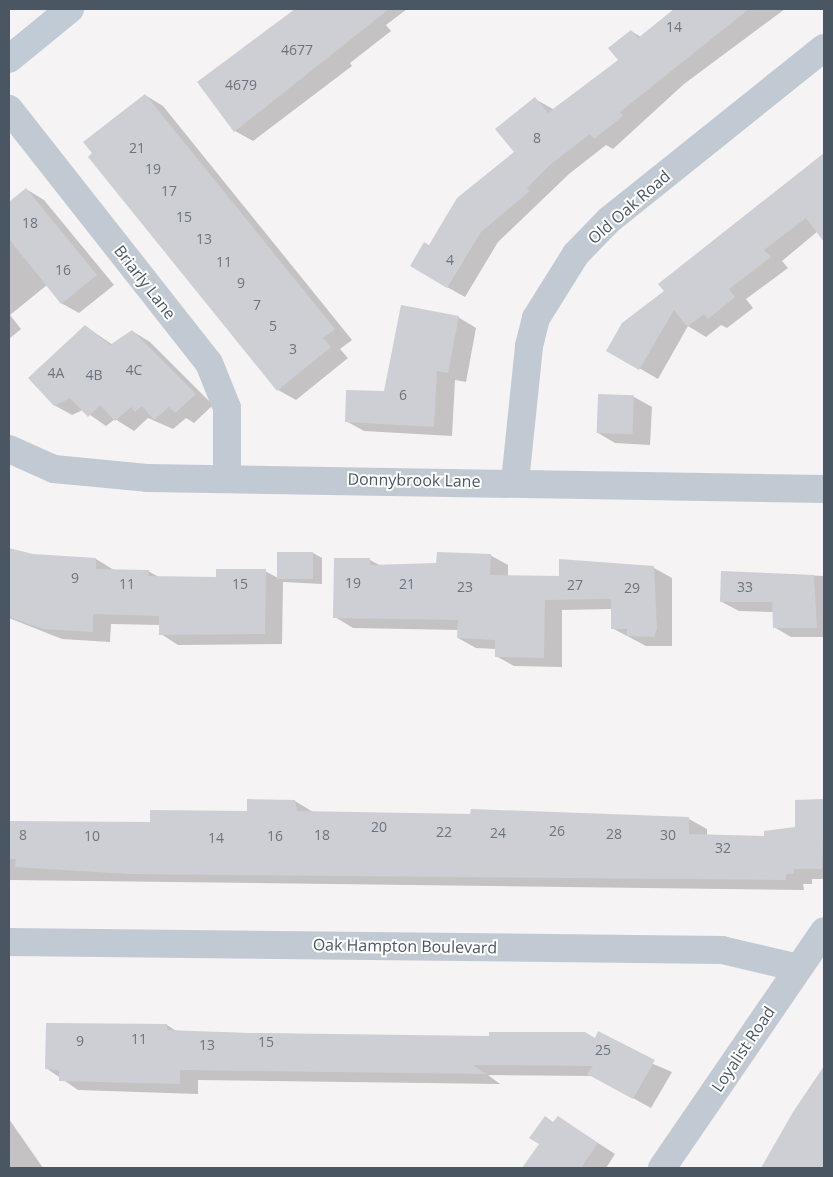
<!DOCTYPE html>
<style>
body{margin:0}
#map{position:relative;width:833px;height:1177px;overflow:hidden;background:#f5f3f3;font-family:"Open Sans",sans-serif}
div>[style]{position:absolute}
.shadow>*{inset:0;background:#0003}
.building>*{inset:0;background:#cdcfd5;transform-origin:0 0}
.street>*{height:28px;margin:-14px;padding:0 14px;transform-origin:14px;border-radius:14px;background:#c1cad2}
.secondary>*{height:28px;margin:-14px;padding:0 14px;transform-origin:14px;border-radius:14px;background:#c1cbd6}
span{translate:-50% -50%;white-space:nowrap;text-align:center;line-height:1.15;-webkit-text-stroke:4px #fff;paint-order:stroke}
.number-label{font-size:14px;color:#6b747e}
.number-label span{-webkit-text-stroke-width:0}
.street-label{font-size:16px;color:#4a5661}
.frame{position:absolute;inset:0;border:10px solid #4a5661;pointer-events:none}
</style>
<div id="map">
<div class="shadow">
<div style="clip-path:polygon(297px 9px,407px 9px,386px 25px,391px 31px,350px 63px,352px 66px,253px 141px,235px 131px,199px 82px)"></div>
<div style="clip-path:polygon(676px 9px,785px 9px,684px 84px,613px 149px,606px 145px,569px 174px,498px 242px,465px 297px,447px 287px,430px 247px,516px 152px,535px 99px,553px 109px,620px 60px,631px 31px,641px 37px)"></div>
<div style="clip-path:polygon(145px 95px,163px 106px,352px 340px,340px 349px,348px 358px,296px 400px,278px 390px)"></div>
<div style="clip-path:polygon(824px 154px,824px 226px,782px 261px,788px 268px,746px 299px,753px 308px,727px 328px,721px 325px,706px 337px,688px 326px,658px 379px,608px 350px,666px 291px,659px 284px)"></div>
<div style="clip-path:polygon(26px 189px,44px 200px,114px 285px,79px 313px,61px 303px,47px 285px,10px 315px,21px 329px,9px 339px,9px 203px)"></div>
<div style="clip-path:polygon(458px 317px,476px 328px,466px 382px,455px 380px,452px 436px,364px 431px,346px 421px,385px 393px)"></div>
<div style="clip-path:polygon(85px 326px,113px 345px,132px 331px,150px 342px,213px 405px,194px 423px,186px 418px,173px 429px,148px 418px,134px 431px,115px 419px,106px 426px,83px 410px,72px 415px,54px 405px)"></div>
<div style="clip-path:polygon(599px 395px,634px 397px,652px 407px,650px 445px,615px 443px,598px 433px)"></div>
<div style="clip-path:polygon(9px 549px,33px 556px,96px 559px,114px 570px,148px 571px,159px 577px,217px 578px,265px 571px,278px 578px,313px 553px,322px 558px,322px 584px,283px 582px,282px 644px,178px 645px,161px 634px,161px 625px,111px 624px,110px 642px,62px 639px,9px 618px)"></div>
<div style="clip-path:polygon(490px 555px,508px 565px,508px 577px,561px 577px,654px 568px,672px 578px,672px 646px,646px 646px,612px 628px,612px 609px,562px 610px,562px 667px,514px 666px,496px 656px,496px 649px,476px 648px,458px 638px,459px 630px,353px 628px,335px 617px,336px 559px,370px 560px,381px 566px,437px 564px)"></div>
<div style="clip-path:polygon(722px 572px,824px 576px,824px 637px,791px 637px,774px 627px,774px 612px,739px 611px,722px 602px)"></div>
<div style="clip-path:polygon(824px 800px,824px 879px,812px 879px,812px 884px,803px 884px,804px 890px,9px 880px,9px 823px,152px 823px,248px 812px,295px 801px,313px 812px,472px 815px,472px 810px,689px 819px,707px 829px,707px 836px,765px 837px,796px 828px,796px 801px)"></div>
<div style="clip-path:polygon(167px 1025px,178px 1032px,595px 1039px,672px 1072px,651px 1108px,593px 1076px,488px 1075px,500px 1084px,198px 1080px,198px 1094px,78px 1090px,46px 1068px)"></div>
<div style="clip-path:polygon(824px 1075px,824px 1168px,762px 1168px,811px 1088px,814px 1091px)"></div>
<div style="clip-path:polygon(545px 1117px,554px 1123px,558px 1117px,615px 1154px,606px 1168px,524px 1168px,540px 1144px)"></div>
<div style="clip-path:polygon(9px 1119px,43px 1168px,9px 1168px)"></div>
</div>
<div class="building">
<div style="clip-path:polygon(295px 9px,389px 9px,234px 132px,197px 82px)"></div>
<div style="clip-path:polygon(674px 9px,749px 9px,620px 112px,623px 116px,594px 139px,590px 134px,551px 164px,527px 188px,530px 191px,481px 232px,447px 288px,410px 266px,424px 242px,429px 245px,457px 198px,514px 152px,495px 129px,535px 97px,548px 113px,618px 60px,608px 48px,631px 30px,638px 38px)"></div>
<div style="clip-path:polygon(145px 94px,335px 329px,323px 338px,331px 347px,277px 391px,88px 157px,92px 153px,83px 142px)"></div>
<div style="clip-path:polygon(824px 153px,824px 242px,806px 218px,764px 250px,771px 257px,729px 289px,735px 297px,708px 319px,704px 314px,687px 327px,674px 310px,639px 370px,606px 351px,622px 323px,664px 291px,658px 284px)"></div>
<div style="clip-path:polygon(26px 188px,97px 275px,61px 304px,9px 239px,9px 202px)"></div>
<div style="clip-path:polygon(401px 305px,459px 316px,448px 373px,437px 371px,434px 427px,345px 422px,346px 390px,384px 391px)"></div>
<div style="clip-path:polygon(85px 325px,110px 345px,132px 330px,196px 394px,175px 413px,169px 407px,154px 420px,142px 406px,135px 412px,131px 407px,115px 421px,100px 405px,88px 417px,70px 398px,54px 406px,28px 378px)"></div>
<div style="left:598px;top:394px;width:36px;height:39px;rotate:2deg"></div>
<div style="clip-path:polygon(9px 548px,33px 554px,96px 558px,96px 569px,149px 570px,148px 576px,216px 577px,216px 569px,266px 569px,265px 634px,159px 635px,159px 616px,93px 614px,93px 632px,43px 629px,9px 617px)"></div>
<div style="left:277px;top:552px;width:36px;height:27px"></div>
<div style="clip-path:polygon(437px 552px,491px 554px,490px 575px,559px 576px,559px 559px,654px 566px,657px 629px,654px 637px,627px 636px,627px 629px,611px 629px,611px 599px,545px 600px,544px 658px,495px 657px,495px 640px,457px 638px,458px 620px,333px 618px,334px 558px,370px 558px,370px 565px,436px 563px)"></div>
<div style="clip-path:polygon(721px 571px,814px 575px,817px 628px,773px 628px,772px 602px,720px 602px)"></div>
<div style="clip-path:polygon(247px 799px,295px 800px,297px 811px,470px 814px,471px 809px,689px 817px,689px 834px,764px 836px,764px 831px,795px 827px,795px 800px,824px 799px,822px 869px,794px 869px,794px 874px,786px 874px,786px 880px,128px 874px,15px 867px,16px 859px,9px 859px,9px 821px,150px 822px,150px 810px,247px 811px)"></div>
<div style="clip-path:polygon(46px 1023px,167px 1024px,167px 1030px,248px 1033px,489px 1036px,489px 1032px,585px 1032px,595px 1038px,598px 1031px,655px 1060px,633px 1099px,587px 1074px,593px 1066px,473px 1065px,486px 1074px,180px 1070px,180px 1084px,59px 1081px,59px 1070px,45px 1069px)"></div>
<div style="clip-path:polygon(824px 1066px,824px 1168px,761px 1168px,793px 1112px)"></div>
<div style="clip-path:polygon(545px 1116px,553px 1122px,558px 1116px,598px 1143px,581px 1168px,522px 1168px,539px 1144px,529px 1138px)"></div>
</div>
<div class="street">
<div style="left:9px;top:109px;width:323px;rotate:51.8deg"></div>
<div style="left:209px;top:363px;width:48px;rotate:68.2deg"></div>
<div style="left:227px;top:408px;width:69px;rotate:90deg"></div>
<div style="left:9px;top:449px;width:49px;rotate:24deg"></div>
<div style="left:54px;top:469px;width:93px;rotate:5.5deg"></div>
<div style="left:147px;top:478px;width:677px;rotate:0.93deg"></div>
<div style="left:515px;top:482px;width:137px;rotate:-84.1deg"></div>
<div style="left:529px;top:346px;width:29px;rotate:-76deg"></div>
<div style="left:536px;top:318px;width:75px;rotate:-58deg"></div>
<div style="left:576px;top:254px;width:47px;rotate:-45.9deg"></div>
<div style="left:609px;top:220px;width:275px;rotate:-38.7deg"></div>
<div style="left:9px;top:942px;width:713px;rotate:0.64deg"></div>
<div style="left:722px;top:950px;width:78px;rotate:13.3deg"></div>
<div style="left:662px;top:1168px;width:287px;rotate:-55.6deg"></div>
</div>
<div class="secondary">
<div style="left:9px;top:59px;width:79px;rotate:-39.3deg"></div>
</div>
<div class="number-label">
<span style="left:674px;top:27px">14</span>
<span style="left:297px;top:50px">4677</span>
<span style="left:241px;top:85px">4679</span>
<span style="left:537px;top:138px">8</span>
<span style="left:137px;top:148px">21</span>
<span style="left:153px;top:169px">19</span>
<span style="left:169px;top:191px">17</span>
<span style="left:184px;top:217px">15</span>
<span style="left:30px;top:223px">18</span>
<span style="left:204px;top:239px">13</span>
<span style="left:450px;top:260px">4</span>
<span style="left:224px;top:262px">11</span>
<span style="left:63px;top:270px">16</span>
<span style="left:241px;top:283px">9</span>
<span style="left:257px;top:305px">7</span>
<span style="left:273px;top:326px">5</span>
<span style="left:293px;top:349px">3</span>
<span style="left:134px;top:370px">4C</span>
<span style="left:56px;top:373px">4A</span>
<span style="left:94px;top:375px">4B</span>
<span style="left:403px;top:395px">6</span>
<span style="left:75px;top:578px">9</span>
<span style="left:353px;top:583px">19</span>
<span style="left:127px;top:584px">11</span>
<span style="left:240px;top:584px">15</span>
<span style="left:407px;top:584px">21</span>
<span style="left:575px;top:585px">27</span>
<span style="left:465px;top:587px">23</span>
<span style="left:745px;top:587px">33</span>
<span style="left:632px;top:588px">29</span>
<span style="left:379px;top:827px">20</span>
<span style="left:557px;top:831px">26</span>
<span style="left:444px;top:832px">22</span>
<span style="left:498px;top:833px">24</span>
<span style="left:614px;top:834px">28</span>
<span style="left:23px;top:835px">8</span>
<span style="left:322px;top:835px">18</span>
<span style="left:668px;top:835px">30</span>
<span style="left:92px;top:836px">10</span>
<span style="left:275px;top:836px">16</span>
<span style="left:216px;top:838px">14</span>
<span style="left:723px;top:848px">32</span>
<span style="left:139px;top:1039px">11</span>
<span style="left:80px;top:1041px">9</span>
<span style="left:266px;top:1042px">15</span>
<span style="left:207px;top:1045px">13</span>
<span style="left:603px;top:1050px">25</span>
</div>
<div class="street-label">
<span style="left:629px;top:207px;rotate:-41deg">Old Oak Road</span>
<span style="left:145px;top:282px;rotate:52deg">Briarly Lane</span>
<span style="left:414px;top:480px;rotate:1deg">Donnybrook Lane</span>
<span style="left:405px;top:946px;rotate:1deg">Oak Hampton Boulevard</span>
<span style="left:743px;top:1049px;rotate:-56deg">Loyalist Road</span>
</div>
<div class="frame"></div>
</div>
